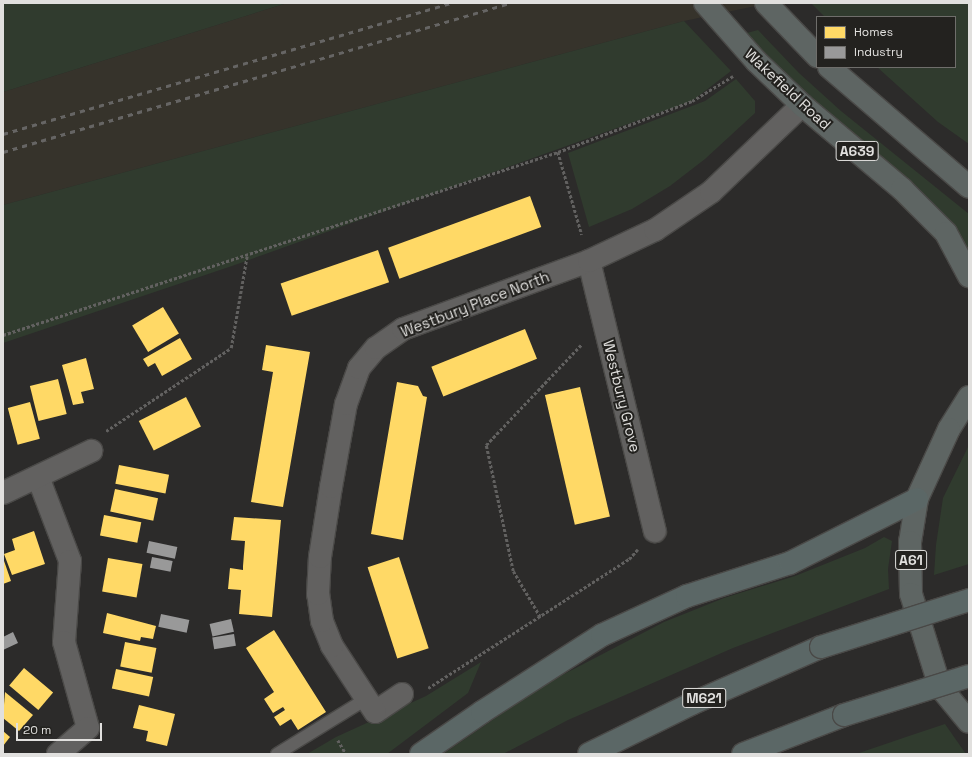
<!DOCTYPE html>
<style>
body{margin:0}
#map{position:relative;width:972px;height:757px;overflow:hidden;background:#2c2b2a;font-family:"Space Grotesk",sans-serif}
div>[style]{position:absolute}
.built>*{inset:0;background:#36332b}
.green>*{inset:0;background:#303b2e}
.homes>*{inset:0;background:#ffd966;transform-origin:0 0}
.industry>*{inset:0;background:#999;transform-origin:0 0}
.path>*{height:2.5px;margin-top:-1.25px;transform-origin:0;background:repeating-linear-gradient(90deg,#626160 0 3px,transparent 0 5px)}
.roads{filter:drop-shadow(1px 0 #4a4947) drop-shadow(-1px 0 #4a4947) drop-shadow(0 1px #4a4947) drop-shadow(0 -1px #4a4947)}
.service>*{height:12px;margin:-6px;padding:0 6px;transform-origin:6px;border-radius:6px;background:#626160}
.minor>*{height:22px;margin:-11px;padding:0 11px;transform-origin:11px;border-radius:11px;background:#626160}
.primary>*{height:22px;margin:-11px;padding:0 11px;transform-origin:11px;border-radius:11px;background:#5e6563}
.motorway>*{height:22px;margin:-11px;padding:0 11px;transform-origin:11px;border-radius:11px;background:#5b6766}
.rail>*{height:3px;margin-top:-1.5px;transform-origin:0;background:repeating-linear-gradient(90deg,#666564 0 5px,transparent 0 10px)}
.bridges{filter:drop-shadow(1px 0 #4a4947) drop-shadow(-1px 0 #4a4947) drop-shadow(0 1px #4a4947) drop-shadow(0 -1px #4a4947)}
.motorway-bridge>*{height:22px;margin:-11px;padding:0 11px;transform-origin:11px;border-radius:11px;background:#5b6766}
span{translate:-50% -50%;white-space:nowrap;text-align:center;line-height:1.15;-webkit-text-stroke:4px #23221f;paint-order:stroke}
.shield-label span{padding:1px 3px;background:#23221f;border:1px solid;border-radius:3px;-webkit-text-stroke-width:0}
.shield-label{font-size:14px;color:#e1e0de;font-weight:700}
.street-label{font-size:15px;color:#e1e0de}
.frame{position:absolute;inset:0;border:4px solid #e1e0de;pointer-events:none}
.legend{position:absolute;left:816px;top:16px;width:140px;height:52px;box-sizing:border-box;background:#23221f;border:1px solid #6f6e6b;margin:0;padding:5px 7px;list-style:none;font-size:12px;color:#e1e0de}
.legend li{display:flex;align-items:center;gap:8px;height:20px}
.legend b{width:20px;border:1px solid #6f6e6b}
.scale{position:absolute;left:16px;top:723px;width:86px;height:18px;box-sizing:border-box;border:2px solid #e1e0de;border-top:0;padding-left:5px;font-size:12px;line-height:14px;white-space:nowrap;color:#e1e0de;-webkit-text-stroke:3px #23221f;paint-order:stroke}
</style>
<div id="map">
<div class="built">
<div style="clip-path:polygon(287px 3px,770px 3px,684px 21px,3px 205px,3px 92px)"></div>
</div>
<div class="green">
<div style="clip-path:polygon(3px 3px,172px 4px,287px 3px,3px 92px)"></div>
<div style="clip-path:polygon(811px 3px,969px 3px,969px 144px,938px 122px,877px 67px,955px 67px,955px 17px,825px 17px)"></div>
<div style="clip-path:polygon(684px 21px,731px 71px,692px 101px,232px 266px,3px 343px,3px 205px)"></div>
<div style="clip-path:polygon(758px 30px,799px 73px,841px 111px,969px 214px,969px 253px,958px 232px,927px 197px,794px 83px,743px 34px)"></div>
<div style="clip-path:polygon(736px 79px,755px 101px,755px 113px,705px 159px,670px 186px,632px 209px,589px 227px,568px 153px,705px 101px)"></div>
<div style="clip-path:polygon(969px 445px,969px 564px,934px 575px,936px 545px,943px 498px)"></div>
<div style="clip-path:polygon(884px 537px,892px 541px,888px 569px,889px 589px,733px 648px,568px 720px,503px 754px,443px 754px,545px 684px,664px 622px,724px 598px,795px 576px,865px 548px)"></div>
<div style="clip-path:polygon(481px 662px,468px 693px,387px 754px,307px 754px,336px 737px,426px 696px)"></div>
<div style="clip-path:polygon(945px 724px,966px 754px,856px 754px,906px 737px)"></div>
</div>
<div class="homes">
<div style="left:530px;top:196px;width:33px;height:151px;rotate:70deg"></div>
<div style="left:378px;top:250px;width:34px;height:103px;rotate:71deg"></div>
<div style="left:163px;top:307px;width:31px;height:36px;rotate:59deg"></div>
<div style="left:525px;top:329px;width:32px;height:101px;rotate:68deg"></div>
<div style="clip-path:polygon(180px 338px,192px 359px,162px 376px,155px 363px,148px 367px,143px 359px)"></div>
<div style="clip-path:polygon(266px 345px,310px 352px,283px 507px,251px 502px,273px 372px,262px 370px)"></div>
<div style="clip-path:polygon(86px 358px,94px 389px,81px 392px,84px 403px,73px 405px,62px 365px)"></div>
<div style="left:58px;top:379px;width:36px;height:29px;rotate:76deg"></div>
<div style="clip-path:polygon(397px 382px,418px 386px,423px 396px,427px 397px,403px 540px,371px 534px)"></div>
<div style="left:580px;top:387px;width:133px;height:36px;rotate:77deg"></div>
<div style="left:186px;top:397px;width:33px;height:53px;rotate:63deg"></div>
<div style="left:30px;top:402px;width:38px;height:23px;rotate:75deg"></div>
<div style="left:119px;top:465px;width:51px;height:19px;rotate:11deg"></div>
<div style="left:115px;top:489px;width:44px;height:23px;rotate:12deg"></div>
<div style="left:104px;top:515px;width:38px;height:21px;rotate:11deg"></div>
<div style="clip-path:polygon(234px 517px,281px 520px,272px 617px,239px 614px,241px 590px,228px 589px,230px 568px,243px 570px,243px 566px,245px 541px,231px 540px)"></div>
<div style="clip-path:polygon(34px 531px,45px 564px,12px 575px,4px 554px,15px 550px,12px 539px)"></div>
<div style="left:399px;top:557px;width:96px;height:33px;rotate:72deg"></div>
<div style="clip-path:polygon(3px 558px,11px 581px,3px 584px)"></div>
<div style="left:108px;top:558px;width:35px;height:34px;rotate:10deg"></div>
<div style="clip-path:polygon(107px 613px,156px 626px,153px 639px,141px 637px,140px 641px,103px 633px)"></div>
<div style="clip-path:polygon(274px 630px,326px 712px,298px 730px,291px 719px,280px 726px,274px 717px,285px 710px,283px 707px,273px 713px,264px 699px,274px 692px,246px 648px)"></div>
<div style="left:125px;top:642px;width:32px;height:25px;rotate:11deg"></div>
<div style="left:24px;top:668px;width:38px;height:23px;rotate:40deg"></div>
<div style="left:116px;top:669px;width:38px;height:20px;rotate:12deg"></div>
<div style="clip-path:polygon(5px 692px,33px 715px,19px 731px,3px 718px)"></div>
<div style="clip-path:polygon(139px 705px,175px 714px,167px 746px,146px 741px,148px 731px,133px 728px)"></div>
<div style="clip-path:polygon(3px 731px,10px 737px,3px 746px)"></div>
</div>
<div class="industry">
<div style="left:149px;top:541px;width:29px;height:12px;rotate:12deg"></div>
<div style="left:152px;top:557px;width:21px;height:11px;rotate:11deg"></div>
<div style="left:161px;top:614px;width:29px;height:13px;rotate:12deg"></div>
<div style="left:231px;top:619px;width:13px;height:22px;rotate:77deg"></div>
<div style="clip-path:polygon(13px 632px,18px 643px,3px 650px,3px 637px)"></div>
<div style="left:234px;top:634px;width:12px;height:22px;rotate:81deg"></div>
</div>
<div class="path">
<div style="left:558px;top:152px;width:143px;rotate:-20.8deg"></div>
<div style="left:692px;top:101px;width:48px;rotate:-31.4deg"></div>
<div style="left:3px;top:335px;width:584px;rotate:-18.25deg"></div>
<div style="left:558px;top:152px;width:86px;rotate:73.9deg"></div>
<div style="left:106px;top:431px;width:150px;rotate:-33.6deg"></div>
<div style="left:231px;top:348px;width:94px;rotate:-80.2deg"></div>
<div style="left:540px;top:617px;width:53px;rotate:-120.4deg"></div>
<div style="left:513px;top:571px;width:129px;rotate:-102.1deg"></div>
<div style="left:486px;top:445px;width:139px;rotate:-46.5deg"></div>
<div style="left:428px;top:688px;width:239px;rotate:-32.7deg"></div>
<div style="left:629px;top:559px;width:13px;rotate:-48deg"></div>
<div style="left:338px;top:740px;width:16px;rotate:60deg"></div>
</div>
<div class="roads">
<div class="service">
<div style="left:277px;top:754px;width:105px;rotate:-31.7deg"></div>
</div>
<div class="minor">
<div style="left:589px;top:261px;width:278px;rotate:76.3deg"></div>
<div style="left:38px;top:477px;width:90px;rotate:69.1deg"></div>
<div style="left:70px;top:561px;width:81px;rotate:94.2deg"></div>
<div style="left:64px;top:642px;width:89px;rotate:74.4deg"></div>
<div style="left:88px;top:728px;width:40px;rotate:139deg"></div>
<div style="left:3px;top:493px;width:98px;rotate:-25.5deg"></div>
<div style="left:402px;top:694px;width:32px;rotate:146deg"></div>
<div style="left:375px;top:712px;width:79px;rotate:-123.1deg"></div>
<div style="left:332px;top:646px;width:27px;rotate:-112deg"></div>
<div style="left:322px;top:621px;width:27px;rotate:-98deg"></div>
<div style="left:318px;top:594px;width:37px;rotate:-87deg"></div>
<div style="left:320px;top:557px;width:71px;rotate:-81.1deg"></div>
<div style="left:331px;top:487px;width:84px;rotate:-79.8deg"></div>
<div style="left:346px;top:404px;width:38px;rotate:-70deg"></div>
<div style="left:359px;top:368px;width:26px;rotate:-50deg"></div>
<div style="left:376px;top:348px;width:33px;rotate:-35deg"></div>
<div style="left:403px;top:329px;width:198px;rotate:-20.1deg"></div>
<div style="left:589px;top:261px;width:73px;rotate:-25.2deg"></div>
<div style="left:655px;top:230px;width:68px;rotate:-34.2deg"></div>
<div style="left:711px;top:192px;width:126px;rotate:-43.7deg"></div>
</div>
<div class="primary">
<div style="left:705px;top:3px;width:77px;rotate:48.7deg"></div>
<div style="left:756px;top:61px;width:64px;rotate:43.7deg"></div>
<div style="left:802px;top:105px;width:131px;rotate:40deg"></div>
<div style="left:902px;top:189px;width:62px;rotate:45deg"></div>
<div style="left:946px;top:233px;width:49px;rotate:61.9deg"></div>
<div style="left:766px;top:3px;width:74px;rotate:46.1deg"></div>
<div style="left:829px;top:67px;width:184px;rotate:40.6deg"></div>
<div style="left:969px;top:397px;width:38px;rotate:122deg"></div>
<div style="left:949px;top:429px;width:77px;rotate:114.6deg"></div>
<div style="left:917px;top:499px;width:44px;rotate:99.2deg"></div>
<div style="left:910px;top:542px;width:52px;rotate:88.9deg"></div>
<div style="left:911px;top:594px;width:97px;rotate:72.7deg"></div>
<div style="left:940px;top:687px;width:45px;rotate:50.4deg"></div>
</div>
<div class="motorway">
<div style="left:421px;top:754px;width:74px;rotate:-34.5deg"></div>
<div style="left:482px;top:712px;width:143px;rotate:-32.7deg"></div>
<div style="left:602px;top:635px;width:94px;rotate:-24.6deg"></div>
<div style="left:687px;top:596px;width:108px;rotate:-17.8deg"></div>
<div style="left:790px;top:563px;width:142px;rotate:-26.7deg"></div>
<div style="left:589px;top:754px;width:114px;rotate:-26.1deg"></div>
<div style="left:691px;top:704px;width:142px;rotate:-23.7deg"></div>
<div style="left:743px;top:754px;width:108px;rotate:-21.1deg"></div>
</div>
</div>
<div class="rail">
<div style="left:3px;top:134px;width:468px;rotate:-16.3deg"></div>
<div style="left:3px;top:152px;width:528px;rotate:-16.38deg"></div>
</div>
<div class="bridges">
<div class="motorway-bridge">
<div style="left:821px;top:647px;width:155px;rotate:-17.6deg"></div>
<div style="left:844px;top:715px;width:131px;rotate:-17.3deg"></div>
</div>
</div>
<div class="shield-label">
<span style="left:857px;top:151px">A639</span>
<span style="left:911px;top:560px">A61</span>
<span style="left:704px;top:698px">M621</span>
</div>
<div class="street-label">
<span style="left:788px;top:89px;rotate:43deg">Wakefield Road</span>
<span style="left:475px;top:304px;rotate:-21deg">Westbury Place North</span>
<span style="left:622px;top:396px;rotate:76deg">Westbury Grove</span>
</div>
<div class="frame"></div>
<ul class="legend">
<li><b style="height:11px;background:#ffd966"></b>Homes</li>
<li><b style="height:11px;background:#999"></b>Industry</li>
</ul>
<div class="scale">20 m</div>
</div>
